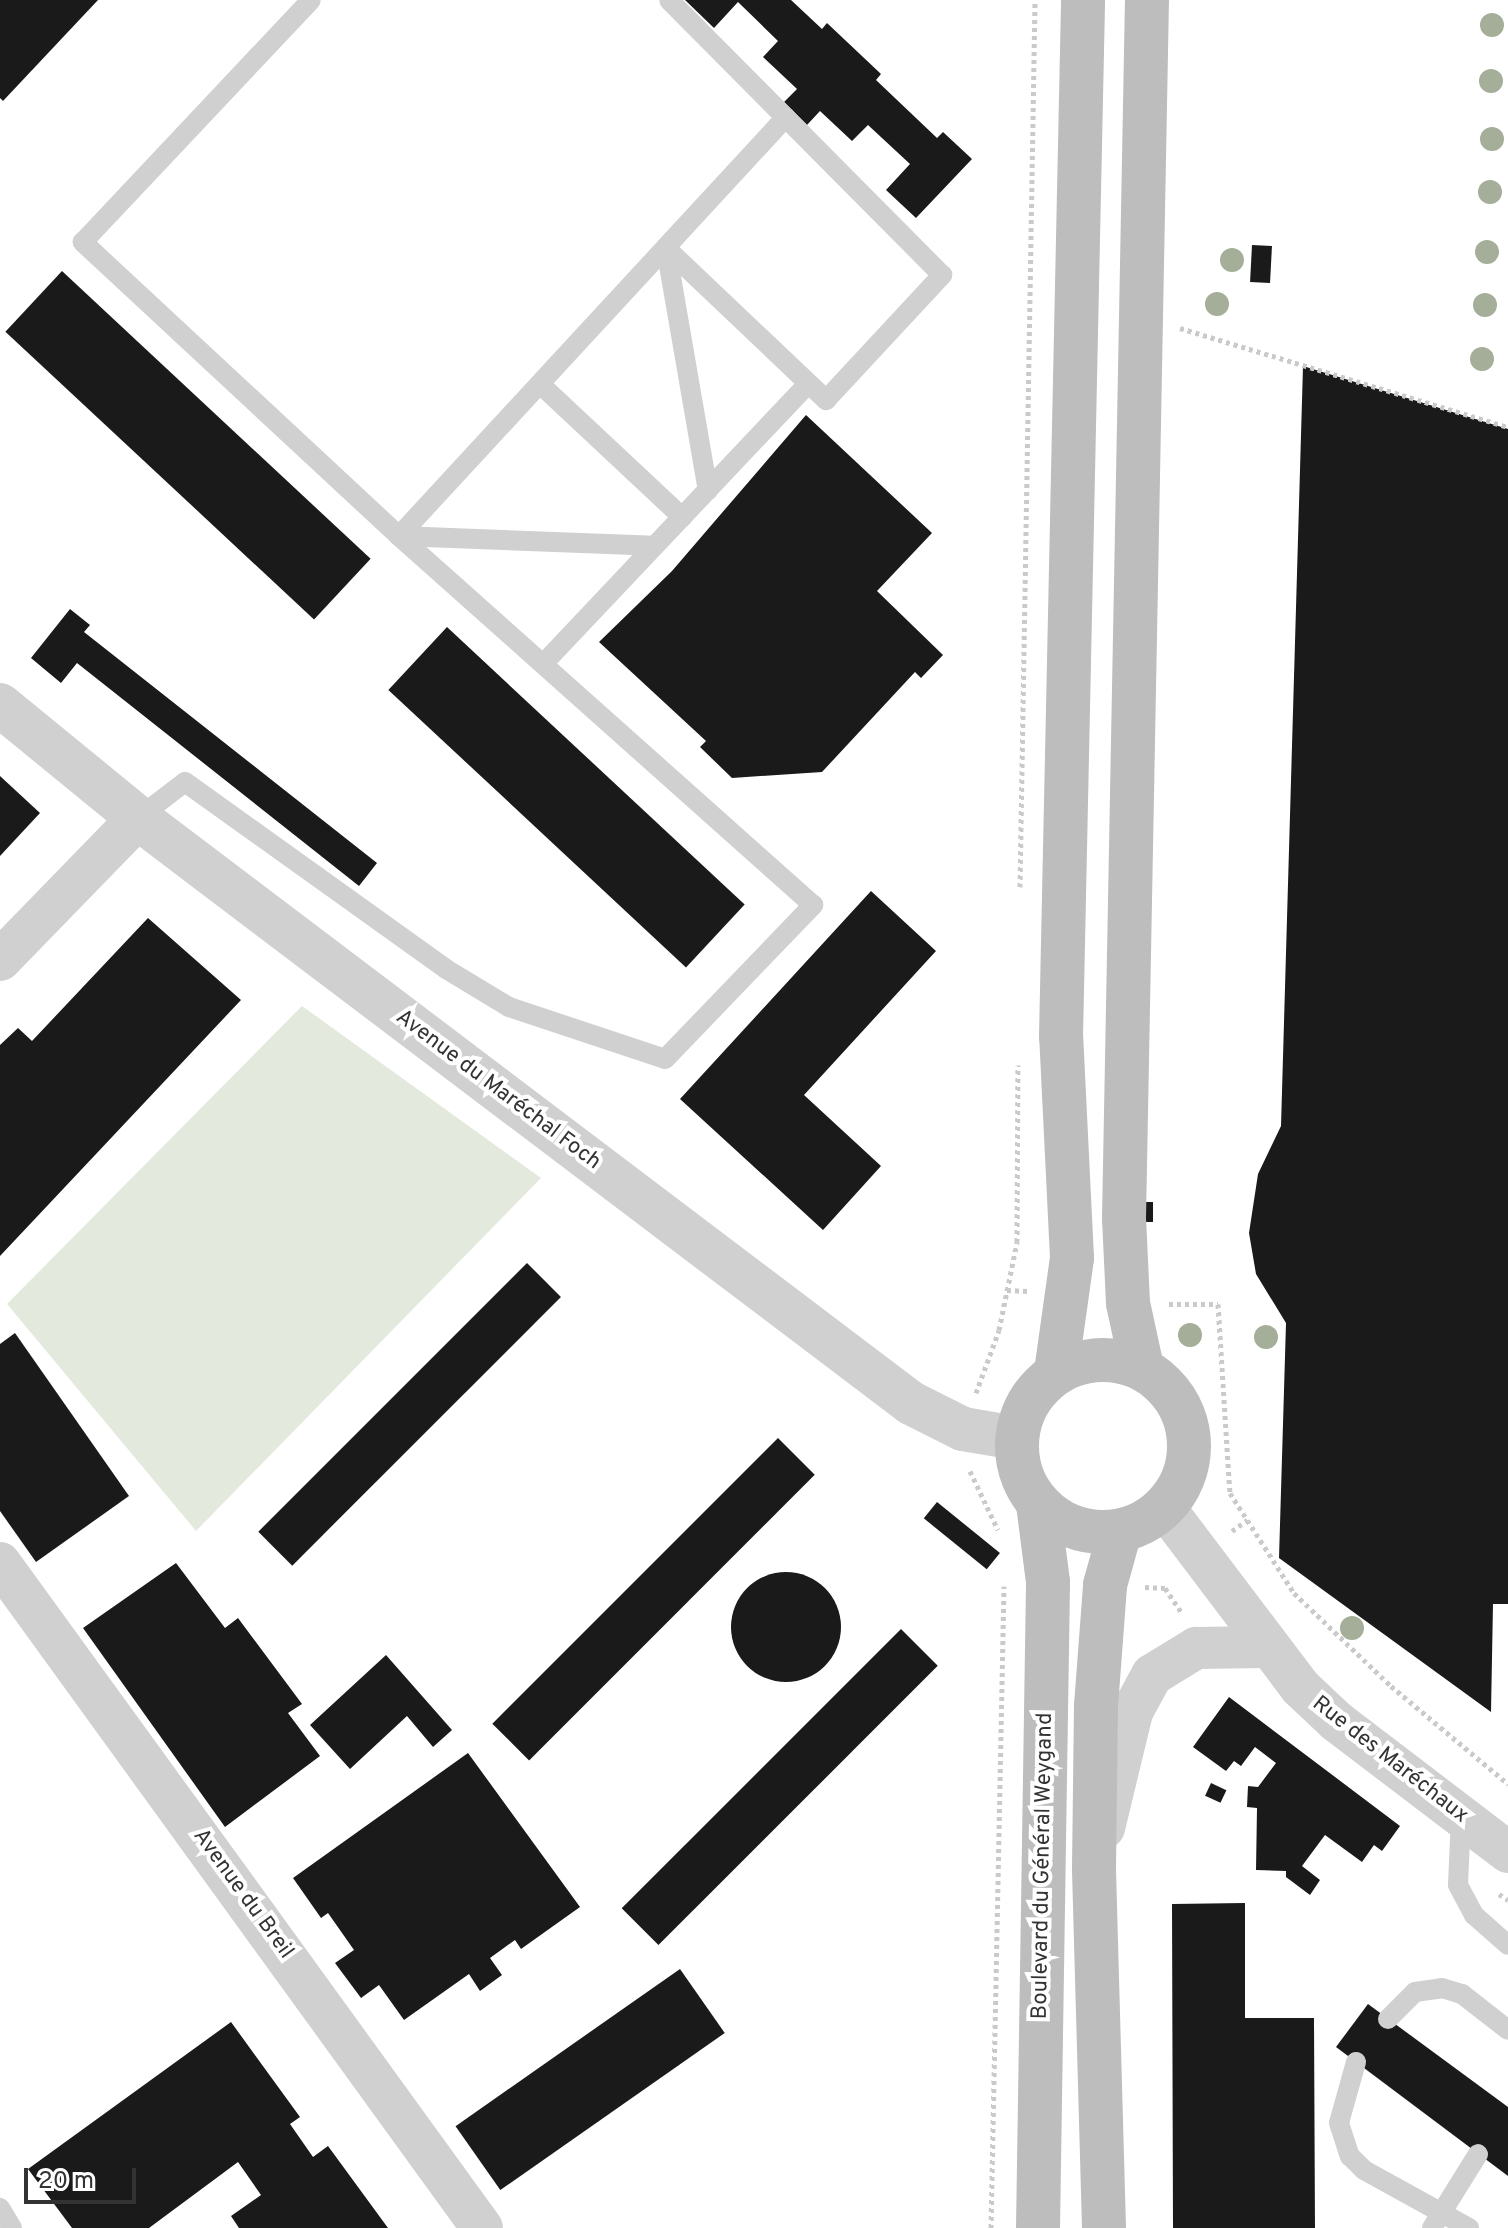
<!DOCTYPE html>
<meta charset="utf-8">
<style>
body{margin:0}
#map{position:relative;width:1508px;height:2228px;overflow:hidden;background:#fff;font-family:Overpass,sans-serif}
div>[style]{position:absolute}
.green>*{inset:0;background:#e4e9dd}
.building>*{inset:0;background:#1a1a1a;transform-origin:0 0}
.round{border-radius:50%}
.path>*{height:5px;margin-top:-2.5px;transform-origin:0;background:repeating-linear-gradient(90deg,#cacaca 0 4px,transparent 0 8px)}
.service>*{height:20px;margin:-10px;padding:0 10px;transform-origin:10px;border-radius:10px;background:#d0d0d0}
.minor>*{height:42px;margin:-21px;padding:0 21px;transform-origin:21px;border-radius:21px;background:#d0d0d0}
.tertiary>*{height:44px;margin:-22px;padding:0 22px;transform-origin:22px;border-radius:22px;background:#d0d0d0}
.secondary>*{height:44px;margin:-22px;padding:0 22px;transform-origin:22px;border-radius:22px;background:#bdbdbd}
.secondary>.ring{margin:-22px;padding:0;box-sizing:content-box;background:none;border:44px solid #bdbdbd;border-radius:50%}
.trees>*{width:24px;height:24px;margin:-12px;border-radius:50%;background:#a5ae98}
span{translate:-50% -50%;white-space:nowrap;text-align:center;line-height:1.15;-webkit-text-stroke:8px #fff;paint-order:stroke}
.street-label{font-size:22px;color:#333}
.scale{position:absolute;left:24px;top:2168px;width:112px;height:36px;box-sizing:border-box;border:4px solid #333;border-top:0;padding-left:10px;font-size:24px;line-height:28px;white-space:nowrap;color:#333;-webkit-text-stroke:6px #fff;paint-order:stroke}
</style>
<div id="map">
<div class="green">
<div style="clip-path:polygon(302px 1006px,541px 1178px,196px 1531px,7px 1304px)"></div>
</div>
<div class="building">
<div style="clip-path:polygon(0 0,98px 0,3px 101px,0 98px)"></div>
<div style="clip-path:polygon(685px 0,791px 0,822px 29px,827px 23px,881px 74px,876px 80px,937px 138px,943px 132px,972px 159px,916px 218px,886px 190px,910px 164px,868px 125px,852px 141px,820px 111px,807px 125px,784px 102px,797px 89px,763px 57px,778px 41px,738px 2px,714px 28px)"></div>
<div style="left:1252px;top:245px;width:20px;height:37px;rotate:3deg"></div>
<div style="left:62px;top:271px;width:422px;height:83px;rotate:43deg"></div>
<div style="clip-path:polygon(1303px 366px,1508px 429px,1508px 1604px,1493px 1604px,1491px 1712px,1279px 1558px,1286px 1323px,1256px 1274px,1249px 1233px,1258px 1174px,1281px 1126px)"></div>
<div style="clip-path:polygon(806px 415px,932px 533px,877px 591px,943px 655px,921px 678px,915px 672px,822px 772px,732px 778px,700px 747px,706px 741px,599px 642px,672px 571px)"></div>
<div style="clip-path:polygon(70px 609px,90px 625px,84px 632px,377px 863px,359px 886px,77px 663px,61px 683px,31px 658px)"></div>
<div style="left:447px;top:627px;width:407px;height:86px;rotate:43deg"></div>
<div style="clip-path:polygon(0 776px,40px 813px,0 856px)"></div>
<div style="clip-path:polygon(871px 891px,936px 951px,804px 1095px,881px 1166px,823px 1230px,680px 1099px)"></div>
<div style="clip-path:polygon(148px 918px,241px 1000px,0 1256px,0 1045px,18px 1028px,32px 1041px)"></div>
<div style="left:1145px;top:1202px;width:8px;height:20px"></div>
<div style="left:527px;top:1263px;width:48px;height:380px;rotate:45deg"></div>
<div style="clip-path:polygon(15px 1333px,129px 1496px,36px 1562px,0 1511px,0 1344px)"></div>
<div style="left:778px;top:1438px;width:52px;height:404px;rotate:45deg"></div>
<div style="left:937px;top:1502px;width:81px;height:21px;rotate:39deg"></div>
<div style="clip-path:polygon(176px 1563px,225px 1628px,238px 1618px,302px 1704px,288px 1713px,320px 1756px,225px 1827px,83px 1628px)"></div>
<div class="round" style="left:731px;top:1572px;width:110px;height:110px"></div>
<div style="left:901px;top:1629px;width:52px;height:395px;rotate:45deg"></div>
<div style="clip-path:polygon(386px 1655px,452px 1730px,433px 1747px,407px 1716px,350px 1769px,310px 1725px)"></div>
<div style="clip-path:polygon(1229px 1697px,1400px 1826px,1382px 1851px,1374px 1845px,1362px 1862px,1325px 1835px,1302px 1866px,1320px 1880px,1310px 1895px,1286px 1877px,1286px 1871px,1256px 1870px,1257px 1808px,1247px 1807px,1248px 1786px,1258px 1787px,1276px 1763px,1255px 1747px,1241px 1766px,1234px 1761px,1226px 1771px,1193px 1747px)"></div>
<div style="clip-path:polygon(468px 1753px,580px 1907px,521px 1949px,515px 1940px,490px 1958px,502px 1975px,480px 1991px,469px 1974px,404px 2020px,379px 1985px,361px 1998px,335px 1963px,354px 1950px,328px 1913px,321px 1918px,293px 1878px)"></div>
<div style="left:1211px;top:1783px;width:17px;height:14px;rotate:25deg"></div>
<div style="clip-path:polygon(1245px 1903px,1245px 2018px,1314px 2018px,1315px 2228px,1173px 2228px,1172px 1904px)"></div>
<div style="left:680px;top:1969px;width:78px;height:274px;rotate:55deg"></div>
<div style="clip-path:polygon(1368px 2004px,1508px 2107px,1508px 2176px,1336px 2047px)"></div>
<div style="clip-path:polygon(231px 2022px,300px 2117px,290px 2124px,313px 2157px,328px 2146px,388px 2228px,239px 2228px,231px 2216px,261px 2195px,238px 2162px,149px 2228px,72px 2228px,28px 2169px)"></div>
</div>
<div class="path">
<div style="left:1180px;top:328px;width:343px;rotate:16.8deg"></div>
<div style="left:1020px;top:887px;width:887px;rotate:-89.03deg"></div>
<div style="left:1007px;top:1290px;width:20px;rotate:3deg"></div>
<div style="left:1169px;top:1304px;width:49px"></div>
<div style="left:1218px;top:1304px;width:189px;rotate:86.4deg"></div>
<div style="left:1230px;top:1493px;width:119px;rotate:57.4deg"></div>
<div style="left:1294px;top:1593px;width:134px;rotate:43.8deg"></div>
<div style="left:1391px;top:1686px;width:153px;rotate:39.9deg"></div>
<div style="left:976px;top:1393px;width:67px;rotate:-69.9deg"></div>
<div style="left:999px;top:1330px;width:90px;rotate:-78.4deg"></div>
<div style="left:1017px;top:1242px;width:177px;rotate:-89.7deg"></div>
<div style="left:970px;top:1471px;width:65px;rotate:64.6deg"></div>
<div style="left:1232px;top:1531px;width:19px;rotate:-36deg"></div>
<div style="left:1145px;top:1587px;width:20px;rotate:3deg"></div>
<div style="left:1165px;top:1588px;width:30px;rotate:56deg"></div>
<div style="left:1499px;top:1894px;width:11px;rotate:34deg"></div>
<div style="left:991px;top:2228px;width:642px;rotate:-88.84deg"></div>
</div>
<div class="service">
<div style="left:666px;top:248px;width:221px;rotate:43.5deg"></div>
<div style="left:826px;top:400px;width:171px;rotate:-47.1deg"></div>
<div style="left:942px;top:275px;width:387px;rotate:-134.8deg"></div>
<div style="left:666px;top:248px;width:246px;rotate:80.2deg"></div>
<div style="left:540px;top:384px;width:195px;rotate:43.1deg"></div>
<div style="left:399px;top:536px;width:570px;rotate:-47.27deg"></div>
<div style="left:399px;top:536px;width:255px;rotate:2.2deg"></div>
<div style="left:543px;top:664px;width:386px;rotate:-46.6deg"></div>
<div style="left:138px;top:818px;width:59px;rotate:-37.5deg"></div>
<div style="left:185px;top:782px;width:321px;rotate:35.6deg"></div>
<div style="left:446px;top:969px;width:74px;rotate:31.1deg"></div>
<div style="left:509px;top:1007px;width:164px;rotate:18.4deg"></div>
<div style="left:665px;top:1059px;width:214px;rotate:-46.1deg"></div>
<div style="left:813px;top:905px;width:555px;rotate:-138.29deg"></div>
<div style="left:399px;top:536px;width:432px;rotate:-137.1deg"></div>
<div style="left:83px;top:242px;width:332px;rotate:-46.7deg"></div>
<div style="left:1461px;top:1816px;width:69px;rotate:92.5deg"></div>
<div style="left:1458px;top:1885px;width:34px;rotate:62deg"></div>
<div style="left:1474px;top:1915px;width:45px;rotate:41.4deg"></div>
<div style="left:1388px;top:2019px;width:38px;rotate:-45deg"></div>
<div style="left:1415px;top:1992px;width:27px;rotate:-8deg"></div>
<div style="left:1442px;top:1988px;width:21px;rotate:17deg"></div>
<div style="left:1462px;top:1994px;width:58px;rotate:38deg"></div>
<div style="left:1356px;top:2062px;width:63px;rotate:105.6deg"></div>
<div style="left:1339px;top:2123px;width:35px;rotate:72deg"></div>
<div style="left:1350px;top:2156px;width:20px;rotate:45deg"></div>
<div style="left:1364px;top:2170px;width:120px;rotate:28.9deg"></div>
<div style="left:0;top:2208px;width:23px;rotate:59deg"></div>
<div style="left:1432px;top:2228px;width:87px;rotate:-58.1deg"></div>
</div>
<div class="minor">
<div style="left:0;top:960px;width:198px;rotate:-45.8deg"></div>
<div style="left:1164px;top:1507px;width:226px;rotate:52.9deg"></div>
<div style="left:1300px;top:1687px;width:50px;rotate:43.4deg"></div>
<div style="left:1336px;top:1721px;width:216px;rotate:37.3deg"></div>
<div style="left:0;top:1563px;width:821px;rotate:54.06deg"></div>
<div style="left:1104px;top:1828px;width:119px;rotate:-76.4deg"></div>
<div style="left:1132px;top:1712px;width:42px;rotate:-61.6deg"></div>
<div style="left:1152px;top:1675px;width:52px;rotate:-31.5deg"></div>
<div style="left:1196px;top:1648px;width:69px;rotate:-0.8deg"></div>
</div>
<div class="tertiary">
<div style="left:0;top:705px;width:178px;rotate:39.3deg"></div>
<div style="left:138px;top:818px;width:969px;rotate:37.12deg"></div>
<div style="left:911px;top:1403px;width:58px;rotate:26.6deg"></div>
<div style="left:963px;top:1429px;width:54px;rotate:9.6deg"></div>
</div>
<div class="secondary">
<div class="ring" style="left:1017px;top:1360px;width:128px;height:128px"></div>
<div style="left:1142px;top:1368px;width:66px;rotate:-102.2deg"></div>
<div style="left:1128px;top:1303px;width:84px;rotate:-92.7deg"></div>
<div style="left:1124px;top:1219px;width:1219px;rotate:-88.92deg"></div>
<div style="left:1056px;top:1372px;width:115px;rotate:-82deg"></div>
<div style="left:1072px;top:1258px;width:221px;rotate:-92.8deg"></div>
<div style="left:1061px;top:1037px;width:1037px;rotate:-88.78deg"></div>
<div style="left:1038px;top:2228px;width:646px;rotate:-89.11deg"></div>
<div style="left:1048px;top:1582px;width:79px;rotate:-97.3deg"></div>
<div style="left:1104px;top:2228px;width:360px;rotate:-91.6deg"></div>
<div style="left:1094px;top:1868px;width:162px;rotate:-89.3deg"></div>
<div style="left:1096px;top:1706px;width:121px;rotate:-85.7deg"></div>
<div style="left:1105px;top:1585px;width:56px;rotate:-74.5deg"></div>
</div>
<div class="trees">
<div style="left:1492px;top:25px"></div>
<div style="left:1491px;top:81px"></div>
<div style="left:1492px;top:139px"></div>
<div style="left:1490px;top:192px"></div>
<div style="left:1487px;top:252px"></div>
<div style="left:1232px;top:260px"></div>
<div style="left:1217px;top:304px"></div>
<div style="left:1485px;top:305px"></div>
<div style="left:1482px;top:359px"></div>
<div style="left:1190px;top:1335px"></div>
<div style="left:1266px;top:1337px"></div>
<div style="left:1352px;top:1628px"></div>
</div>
<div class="street-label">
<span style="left:498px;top:1090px;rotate:37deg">Avenue du Maréchal Foch</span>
<span style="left:1390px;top:1760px;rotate:38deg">Rue des Maréchaux</span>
<span style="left:1043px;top:1866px;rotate:-89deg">Boulevard du Général Weygand</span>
<span style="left:243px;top:1894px;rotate:54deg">Avenue du Breil</span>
</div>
<div class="scale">20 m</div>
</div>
